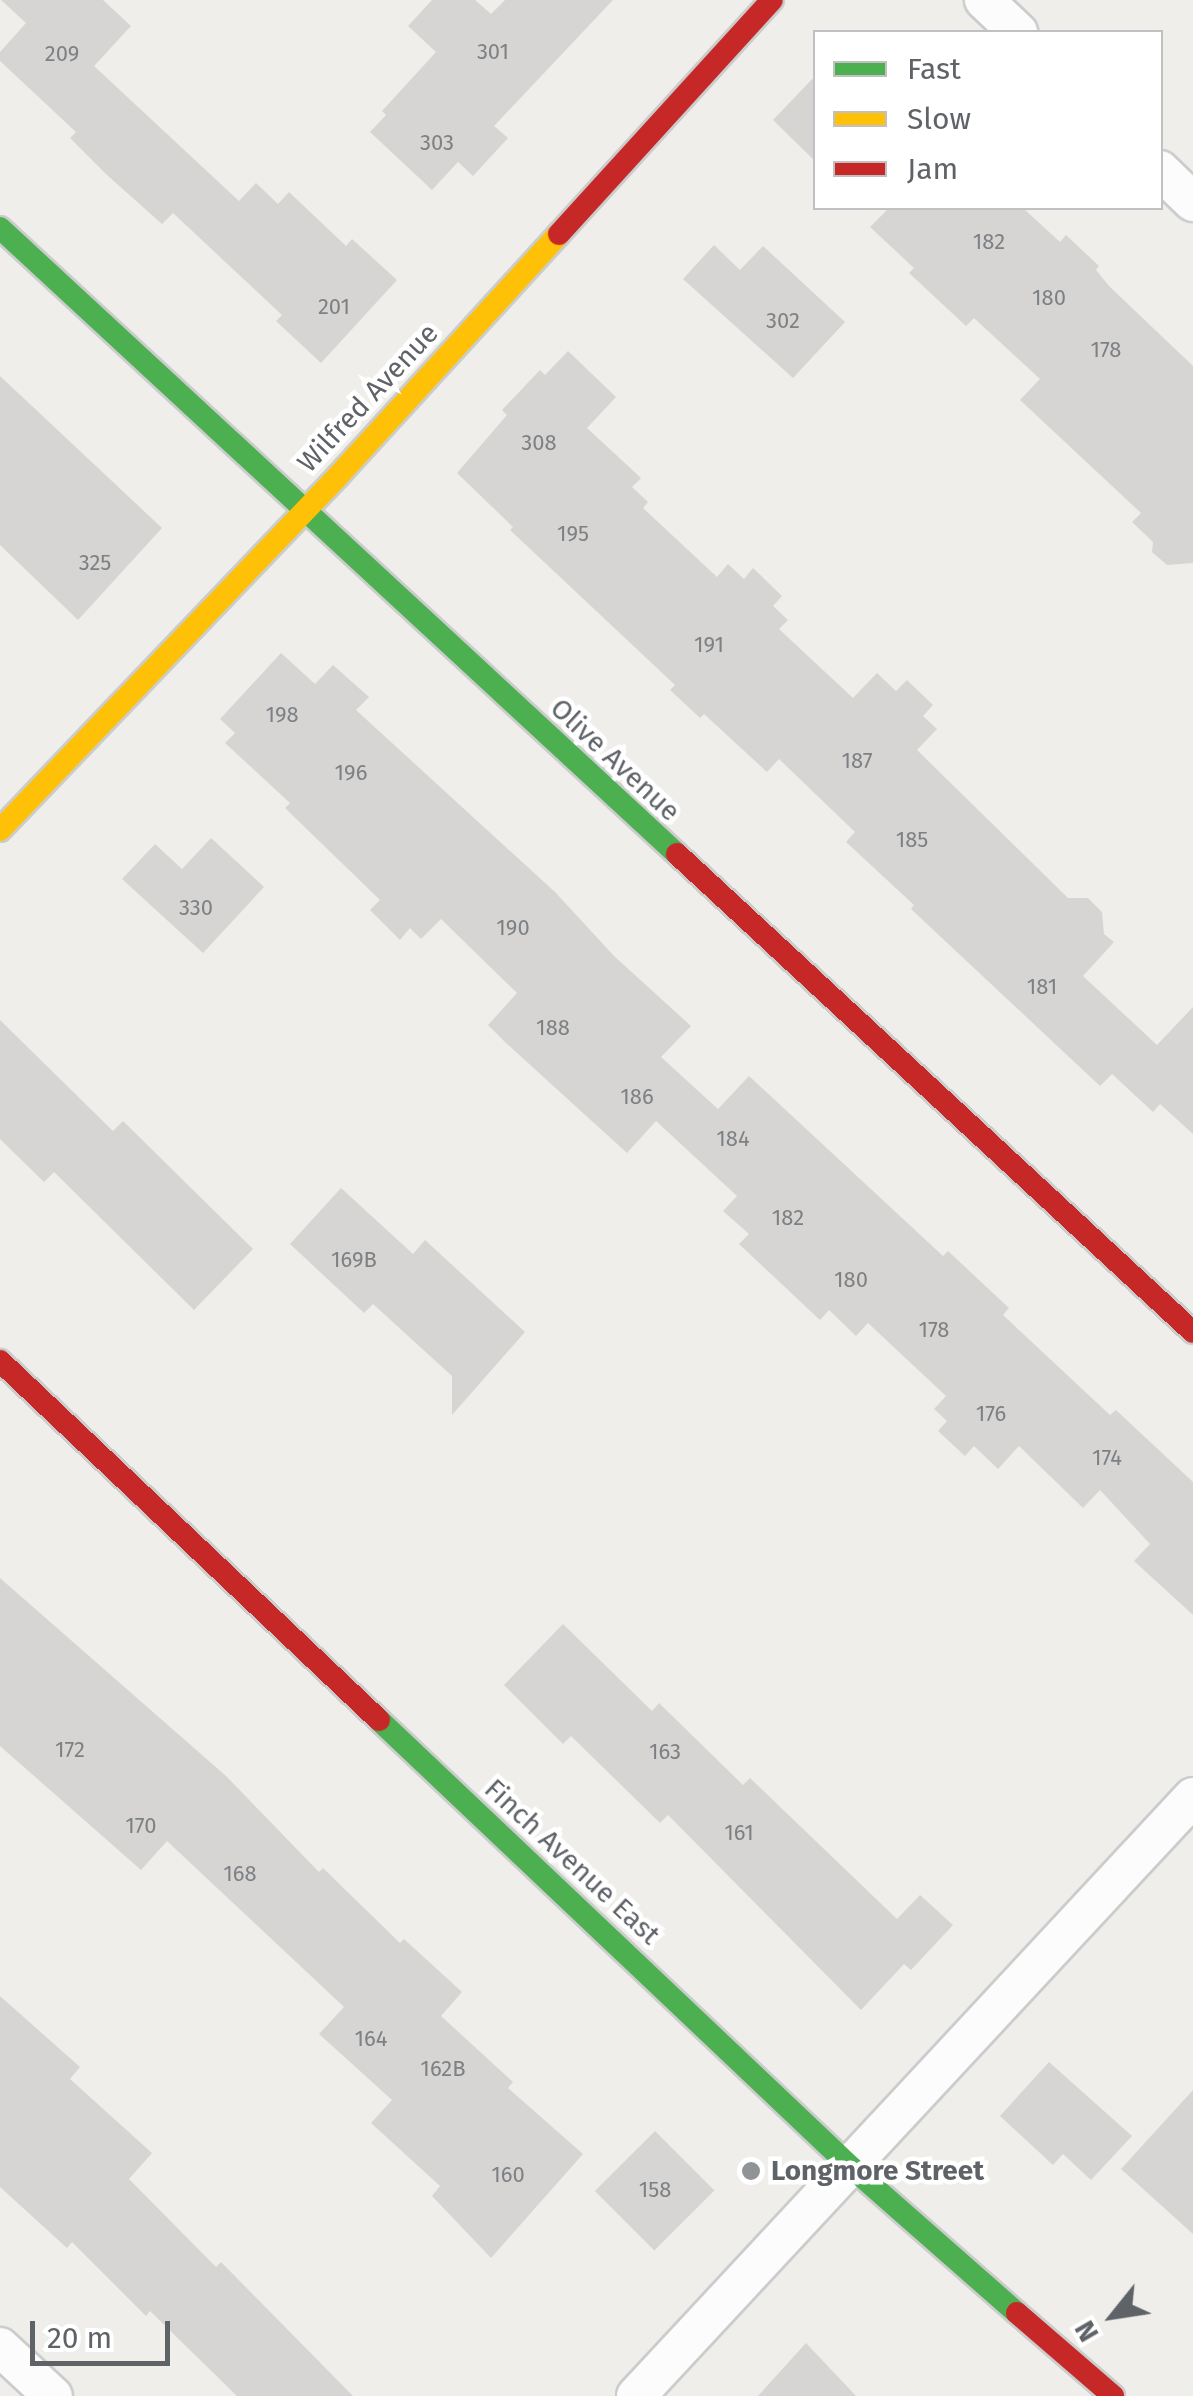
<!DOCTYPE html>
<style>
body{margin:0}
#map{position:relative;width:1193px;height:2396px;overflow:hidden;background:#efeeea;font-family:"Fira Sans",sans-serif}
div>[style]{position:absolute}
.building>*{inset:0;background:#d6d5d3;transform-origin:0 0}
.roads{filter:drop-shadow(2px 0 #cbcccc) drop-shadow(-2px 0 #cbcccc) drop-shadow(0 2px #cbcccc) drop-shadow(0 -2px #cbcccc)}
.street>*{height:38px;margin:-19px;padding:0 19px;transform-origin:19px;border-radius:19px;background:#fdfcfc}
.fast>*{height:22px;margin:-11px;padding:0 11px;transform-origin:11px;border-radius:11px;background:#4caf50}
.slow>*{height:22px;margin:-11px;padding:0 11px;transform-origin:11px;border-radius:11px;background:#ffc107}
.jam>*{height:22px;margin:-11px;padding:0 11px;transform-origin:11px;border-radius:11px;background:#c62828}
.dots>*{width:28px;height:28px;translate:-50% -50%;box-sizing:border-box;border:5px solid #fff;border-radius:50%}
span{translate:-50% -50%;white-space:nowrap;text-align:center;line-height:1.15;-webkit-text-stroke:9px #fff;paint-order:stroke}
.number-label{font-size:22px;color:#7e8184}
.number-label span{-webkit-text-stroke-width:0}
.street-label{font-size:28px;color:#5f6368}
.poi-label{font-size:28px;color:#5f6368;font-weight:700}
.left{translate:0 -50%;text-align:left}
.legend{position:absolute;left:813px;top:30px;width:350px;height:180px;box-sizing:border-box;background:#fff;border:2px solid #bfc1c3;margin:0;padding:12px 18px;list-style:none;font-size:30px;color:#5f6368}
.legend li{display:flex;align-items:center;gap:20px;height:50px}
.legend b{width:50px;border:2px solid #bfc1c3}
.north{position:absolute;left:1063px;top:2266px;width:100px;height:100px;-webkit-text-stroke:8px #fff;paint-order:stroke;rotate:240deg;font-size:28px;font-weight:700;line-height:40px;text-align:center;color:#5f6368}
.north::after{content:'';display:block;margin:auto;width:35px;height:45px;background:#5f6368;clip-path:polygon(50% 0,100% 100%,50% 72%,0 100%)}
.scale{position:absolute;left:30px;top:2321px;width:140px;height:45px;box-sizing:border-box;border:5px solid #5f6368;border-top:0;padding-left:12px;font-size:30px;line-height:35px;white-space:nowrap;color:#5f6368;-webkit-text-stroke:8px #fff;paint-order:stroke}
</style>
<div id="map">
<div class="building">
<div style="clip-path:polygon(1px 0,103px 0,131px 26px,94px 66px,239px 201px,256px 183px,278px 204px,289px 192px,346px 246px,352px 239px,397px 280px,321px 363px,276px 321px,282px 315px,173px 213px,162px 224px,107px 175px,70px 138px,76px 132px,0 61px,0 52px,26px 23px)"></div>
<div style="clip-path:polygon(432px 0,475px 0,491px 14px,505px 0,613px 0,494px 126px,508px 138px,473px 176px,458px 162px,432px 190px,370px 132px,386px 115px,382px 111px,436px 52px,408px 26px)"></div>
<div style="clip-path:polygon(816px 75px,816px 162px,773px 120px)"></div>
<div style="clip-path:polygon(889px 208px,1023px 208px,1060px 242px,1066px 235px,1099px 266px,1096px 270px,1109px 286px,1193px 366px,1193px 563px,1167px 565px,1152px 552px,1153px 542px,1132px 522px,1141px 513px,1020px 400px,1040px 379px,974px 318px,966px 326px,909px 273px,914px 268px,870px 227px)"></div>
<div style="clip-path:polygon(714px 245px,740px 270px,763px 246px,845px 322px,793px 378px,683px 279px)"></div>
<div style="clip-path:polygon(568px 351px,616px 397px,587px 428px,641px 478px,632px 487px,648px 502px,643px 508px,717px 577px,728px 564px,744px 579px,753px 568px,782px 596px,773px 606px,788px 620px,779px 629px,853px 698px,877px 673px,896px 691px,907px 680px,933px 705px,923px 716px,937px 729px,917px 750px,1068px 898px,1088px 898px,1102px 912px,1104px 934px,1114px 942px,1083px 976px,1157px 1045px,1193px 1007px,1193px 1134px,1160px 1104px,1153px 1112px,1112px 1074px,1100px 1086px,911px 909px,914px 905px,846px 842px,855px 832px,779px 759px,767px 772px,704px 714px,700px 718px,670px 690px,675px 685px,510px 530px,513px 527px,457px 473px,507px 415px,502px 410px,540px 370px,545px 375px)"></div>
<div style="clip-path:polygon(0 376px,162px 528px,78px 620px,0 545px)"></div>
<div style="clip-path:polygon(281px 653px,315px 684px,333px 665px,369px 697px,356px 710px,556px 893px,614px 956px,691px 1026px,661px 1057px,718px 1109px,749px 1076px,943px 1256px,948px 1251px,1009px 1308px,1003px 1315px,1110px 1415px,1116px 1410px,1193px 1482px,1193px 1615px,1134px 1561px,1150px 1544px,1100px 1490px,1083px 1508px,1019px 1446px,998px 1469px,974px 1446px,965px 1456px,938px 1431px,947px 1421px,934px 1409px,946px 1396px,868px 1323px,856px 1336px,829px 1310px,820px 1320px,739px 1244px,749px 1234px,723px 1211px,737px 1196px,656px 1121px,627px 1153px,506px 1043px,488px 1025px,517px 993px,441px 919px,421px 939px,410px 928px,400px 940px,370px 910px,380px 900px,285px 808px,290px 803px,225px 743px,235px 733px,220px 719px)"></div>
<div style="clip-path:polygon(211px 838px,264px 887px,203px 953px,122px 879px,155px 844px,182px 869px)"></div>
<div style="clip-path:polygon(0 1020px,113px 1131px,123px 1121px,253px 1249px,194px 1310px,54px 1172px,44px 1182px,0 1139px)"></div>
<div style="clip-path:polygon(341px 1188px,413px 1254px,425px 1240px,525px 1332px,452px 1415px,452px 1376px,373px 1304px,364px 1313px,290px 1244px)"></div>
<div style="clip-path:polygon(0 1578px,226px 1776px,319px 1872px,323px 1868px,400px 1943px,404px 1939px,462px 1992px,441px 2016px,513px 2082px,508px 2088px,583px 2154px,491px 2258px,432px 2196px,440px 2186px,371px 2123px,392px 2100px,319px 2034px,344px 2007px,167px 1841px,141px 1870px,0 1746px)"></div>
<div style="clip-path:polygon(563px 1624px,652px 1711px,659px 1703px,743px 1785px,750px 1778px,897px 1919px,920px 1895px,953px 1925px,911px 1970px,904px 1964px,861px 2010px,668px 1815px,660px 1823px,571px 1736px,563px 1744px,504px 1685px)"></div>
<div style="clip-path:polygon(0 1996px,80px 2067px,70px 2079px,152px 2153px,129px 2179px,216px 2267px,221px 2262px,353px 2396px,237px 2396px,150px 2311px,146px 2316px,72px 2242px,67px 2248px,0 2187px)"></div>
<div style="clip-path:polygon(1049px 2062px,1132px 2136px,1091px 2180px,1063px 2154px,1053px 2165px,1000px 2116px)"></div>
<div style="clip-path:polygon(1193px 2090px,1193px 2234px,1121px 2169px)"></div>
<div style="left:655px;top:2131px;width:84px;height:85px;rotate:45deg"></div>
<div style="clip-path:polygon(806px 2343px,856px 2396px,758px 2396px)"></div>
</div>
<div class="roads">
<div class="street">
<div style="left:984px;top:0;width:47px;rotate:43.3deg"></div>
<div style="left:1160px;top:170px;width:46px;rotate:44.1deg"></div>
<div style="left:0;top:2347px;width:72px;rotate:42.8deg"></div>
<div style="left:636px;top:2396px;width:818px;rotate:-47.08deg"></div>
</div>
<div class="fast">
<div style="left:0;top:228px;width:922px;rotate:42.76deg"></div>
<div style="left:379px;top:1720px;width:651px;rotate:43.45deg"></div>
<div style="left:852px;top:2168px;width:220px;rotate:41.3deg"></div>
</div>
<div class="slow">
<div style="left:0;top:830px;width:489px;rotate:-46.3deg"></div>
<div style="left:338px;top:476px;width:328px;rotate:-47.6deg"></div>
</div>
<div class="jam">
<div style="left:559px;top:234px;width:316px;rotate:-47.7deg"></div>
<div style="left:677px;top:854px;width:703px;rotate:42.81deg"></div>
<div style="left:0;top:1361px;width:522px;rotate:43.45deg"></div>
<div style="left:1017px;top:2313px;width:127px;rotate:40.8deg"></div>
</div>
</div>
<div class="dots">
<div style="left:751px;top:2171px;background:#919496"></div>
</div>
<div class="number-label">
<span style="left:493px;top:52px">301</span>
<span style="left:62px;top:54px">209</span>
<span style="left:437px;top:143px">303</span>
<span style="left:989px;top:242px">182</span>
<span style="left:1049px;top:298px">180</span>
<span style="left:334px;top:307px">201</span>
<span style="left:783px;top:321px">302</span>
<span style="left:1106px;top:350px">178</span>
<span style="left:539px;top:443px">308</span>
<span style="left:573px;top:534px">195</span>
<span style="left:95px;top:563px">325</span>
<span style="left:709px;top:645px">191</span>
<span style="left:282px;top:715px">198</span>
<span style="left:857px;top:761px">187</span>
<span style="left:351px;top:773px">196</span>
<span style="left:912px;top:840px">185</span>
<span style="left:196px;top:908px">330</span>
<span style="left:513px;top:928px">190</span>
<span style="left:1042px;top:987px">181</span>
<span style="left:553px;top:1028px">188</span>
<span style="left:637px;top:1097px">186</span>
<span style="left:733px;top:1139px">184</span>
<span style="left:788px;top:1218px">182</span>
<span style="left:354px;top:1260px">169B</span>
<span style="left:851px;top:1280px">180</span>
<span style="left:934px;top:1330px">178</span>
<span style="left:991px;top:1414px">176</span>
<span style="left:1107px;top:1458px">174</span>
<span style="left:70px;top:1750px">172</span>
<span style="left:665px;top:1752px">163</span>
<span style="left:141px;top:1826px">170</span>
<span style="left:739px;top:1833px">161</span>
<span style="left:240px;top:1874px">168</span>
<span style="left:371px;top:2039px">164</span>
<span style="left:443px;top:2069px">162B</span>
<span style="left:508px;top:2175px">160</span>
<span style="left:655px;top:2190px">158</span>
</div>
<div class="street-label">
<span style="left:368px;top:398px;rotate:-47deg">Wilfred Avenue</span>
<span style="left:615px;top:760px;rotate:43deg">Olive Avenue</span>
<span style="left:572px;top:1862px;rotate:43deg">Finch Avenue East</span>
</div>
<div class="poi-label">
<span class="left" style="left:771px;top:2171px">Longmore Street</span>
</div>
<ul class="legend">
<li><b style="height:12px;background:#4caf50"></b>Fast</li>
<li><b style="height:12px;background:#ffc107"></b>Slow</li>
<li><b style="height:12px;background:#c62828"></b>Jam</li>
</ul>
<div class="north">N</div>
<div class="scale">20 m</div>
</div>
